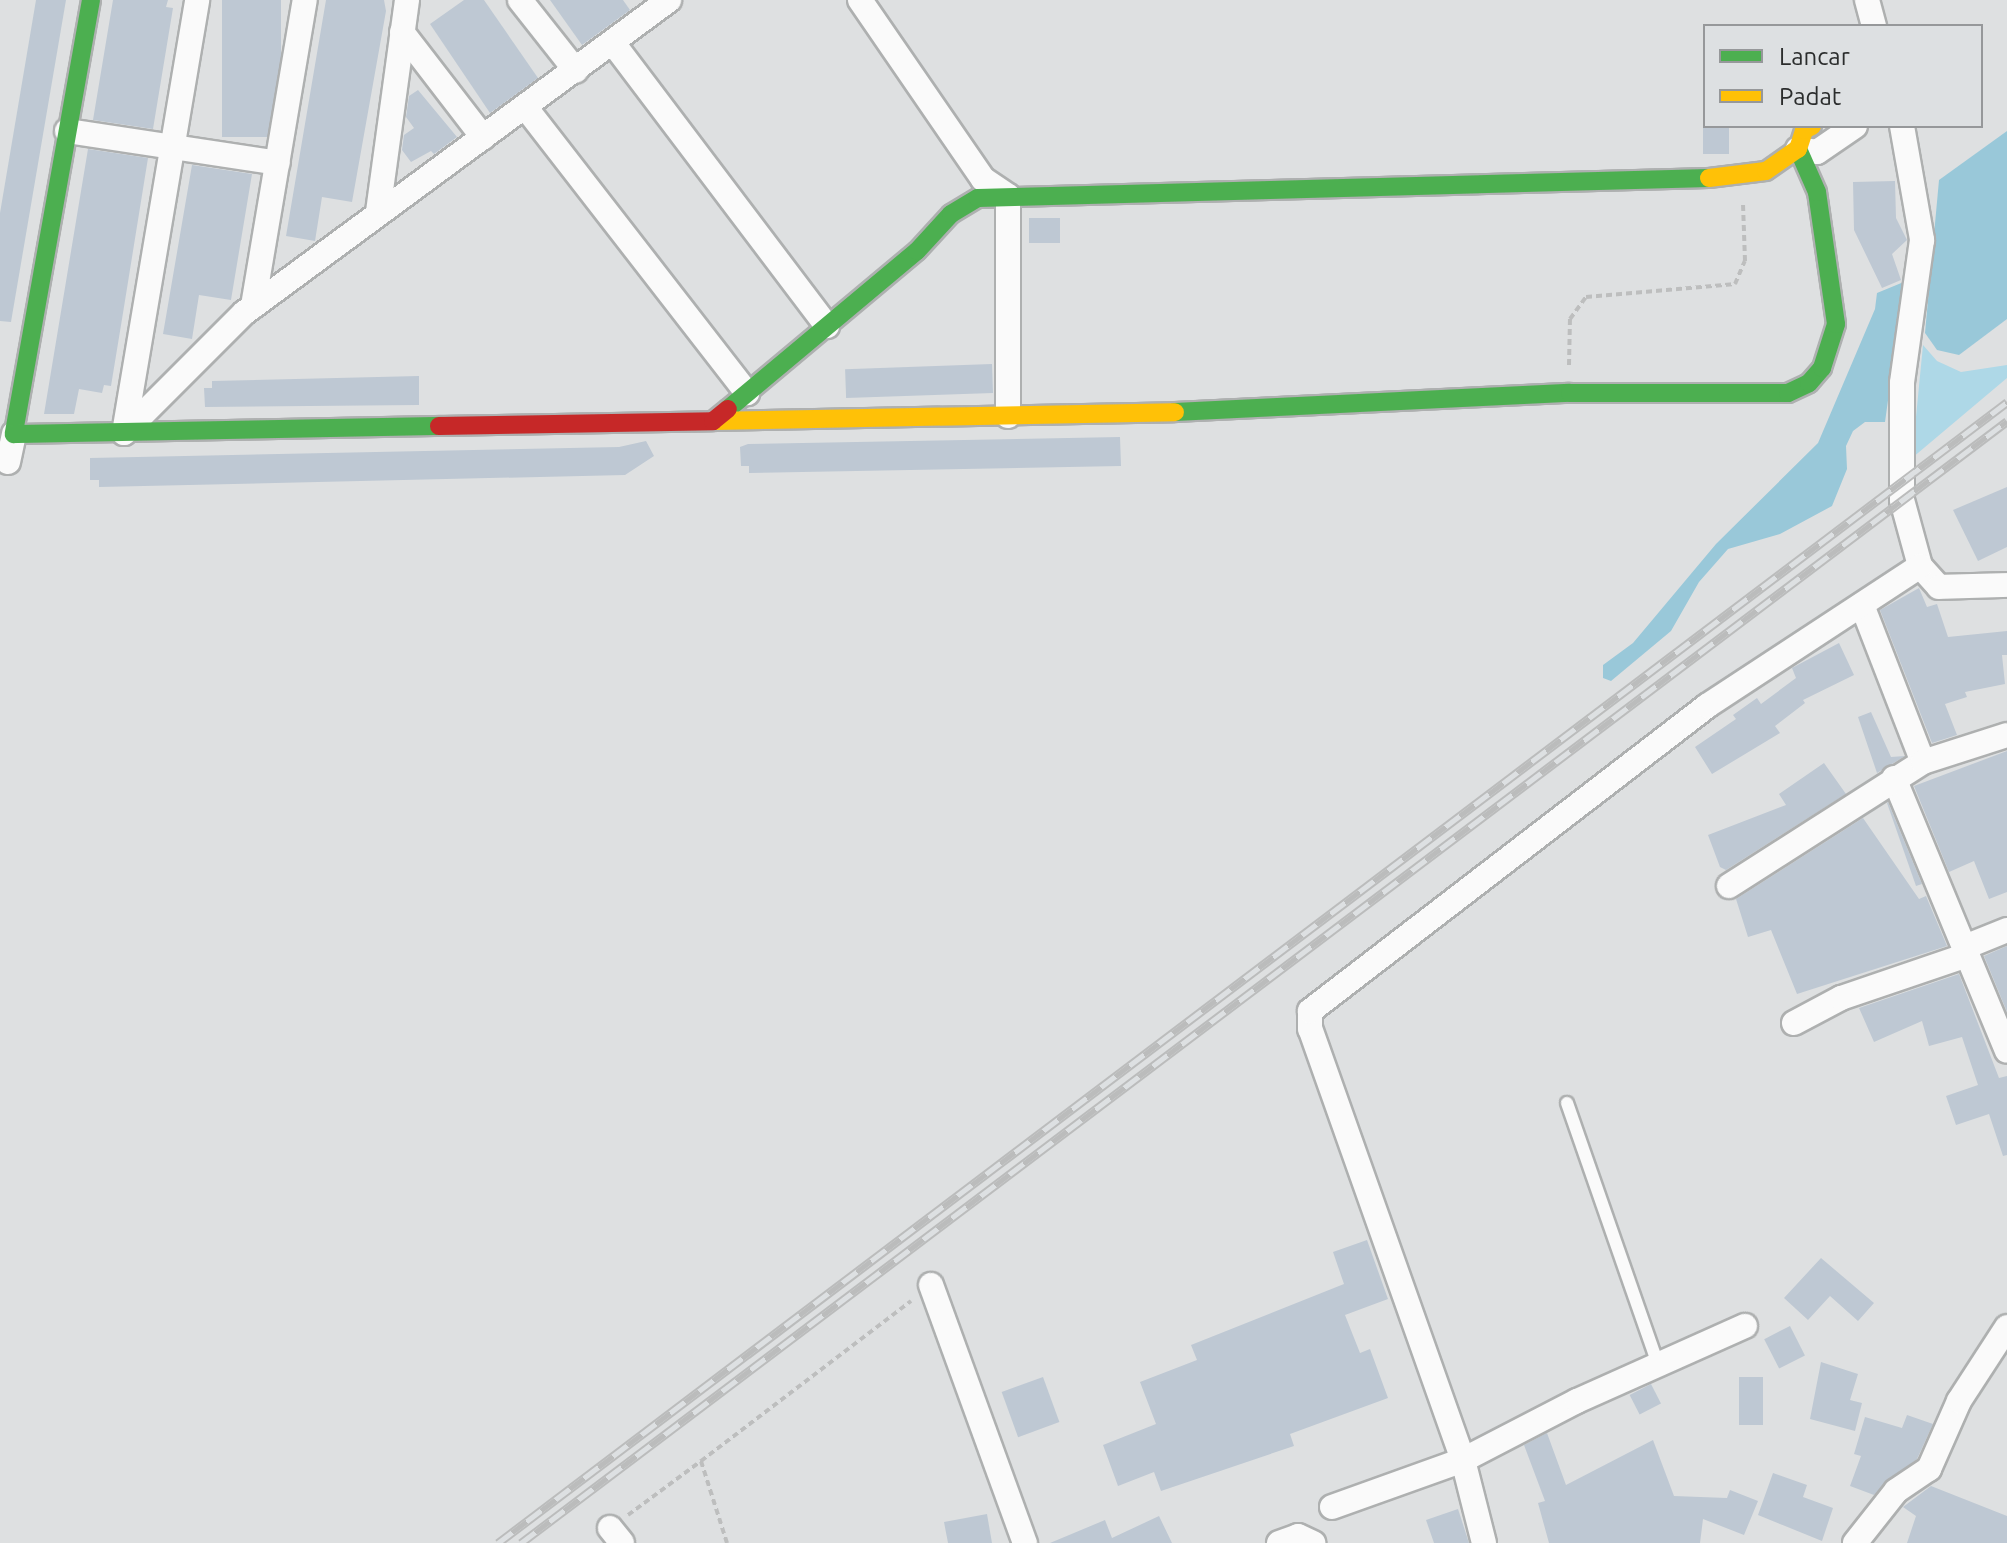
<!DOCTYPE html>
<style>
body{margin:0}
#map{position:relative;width:2007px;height:1543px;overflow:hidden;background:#dee0e1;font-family:Ubuntu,sans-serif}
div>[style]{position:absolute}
.green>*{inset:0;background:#aed8e7}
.forest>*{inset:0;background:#99c8d9}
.building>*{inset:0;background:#bec8d3;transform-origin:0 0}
.path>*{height:4px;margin-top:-2px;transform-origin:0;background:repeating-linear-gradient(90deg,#bdbebe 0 6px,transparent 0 10px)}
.roads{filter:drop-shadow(2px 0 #aeb0b0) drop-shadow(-2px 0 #aeb0b0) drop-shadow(0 2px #aeb0b0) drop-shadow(0 -2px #aeb0b0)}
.lane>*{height:12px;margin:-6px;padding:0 6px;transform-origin:6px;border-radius:6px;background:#fafafa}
.street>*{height:24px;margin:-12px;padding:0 12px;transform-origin:12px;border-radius:12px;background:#fafafa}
.fast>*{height:18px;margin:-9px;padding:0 9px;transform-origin:9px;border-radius:9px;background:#4caf50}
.slow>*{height:18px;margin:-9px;padding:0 9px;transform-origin:9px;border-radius:9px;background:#ffc107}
.jam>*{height:18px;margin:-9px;padding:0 9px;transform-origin:9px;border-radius:9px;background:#c62828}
.rail>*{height:9px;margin-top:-4.5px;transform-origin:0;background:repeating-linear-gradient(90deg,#dde0e2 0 18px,#bbbcbc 0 36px);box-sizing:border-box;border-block:2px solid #bbbcbc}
span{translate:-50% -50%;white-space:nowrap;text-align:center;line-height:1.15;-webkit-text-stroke:6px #dde0e2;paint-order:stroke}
.legend{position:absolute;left:1703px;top:24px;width:280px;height:104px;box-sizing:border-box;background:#dde0e2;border:2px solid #96989a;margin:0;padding:10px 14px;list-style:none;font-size:24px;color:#2b2d2d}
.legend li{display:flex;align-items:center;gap:16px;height:40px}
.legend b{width:40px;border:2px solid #96989a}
</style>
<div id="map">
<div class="green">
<div style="clip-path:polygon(1923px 345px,1937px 361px,1961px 372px,2007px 365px,2007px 378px,1912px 458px)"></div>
</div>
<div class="forest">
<div style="clip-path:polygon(2007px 131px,2007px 319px,1959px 355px,1937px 350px,1925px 333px,1939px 180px)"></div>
<div style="clip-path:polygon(1911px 279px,1898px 328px,1885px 422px,1865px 422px,1853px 431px,1846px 446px,1847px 469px,1832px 506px,1780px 534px,1728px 549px,1699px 582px,1671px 631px,1611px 681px,1603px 678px,1603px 665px,1633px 643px,1716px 544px,1818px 443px,1875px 309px,1877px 293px)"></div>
</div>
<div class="building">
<div style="clip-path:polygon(36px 0,66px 0,11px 322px,0 321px,0 213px)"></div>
<div style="clip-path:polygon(113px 0,168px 0,166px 7px,173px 8px,153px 129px,93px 120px)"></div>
<div style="left:222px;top:0;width:59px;height:137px"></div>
<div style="clip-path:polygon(326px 0,384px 0,386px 11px,352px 202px,322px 197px,315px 241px,286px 236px)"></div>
<div style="clip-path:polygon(464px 0,484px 0,538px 78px,490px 113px,430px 24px)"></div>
<div style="clip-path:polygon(550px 0,623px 0,630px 10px,582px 45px)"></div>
<div style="clip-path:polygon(418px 90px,457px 137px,434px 154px,431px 151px,411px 162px,402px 150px,404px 135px,414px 128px,406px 117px,409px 96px)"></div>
<div style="left:1703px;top:126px;width:26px;height:28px"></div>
<div style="clip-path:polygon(88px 149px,148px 158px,123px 313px,111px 386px,104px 385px,102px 393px,79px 389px,74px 414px,44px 414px)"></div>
<div style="clip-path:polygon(192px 165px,252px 174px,231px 300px,199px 295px,192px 339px,163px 334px)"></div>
<div style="clip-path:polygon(1895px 181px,1896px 218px,1907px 240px,1892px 254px,1901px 280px,1882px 288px,1854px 230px,1853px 182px)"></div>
<div style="left:1029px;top:218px;width:31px;height:25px"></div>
<div style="left:992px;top:364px;width:29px;height:147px;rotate:88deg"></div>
<div style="clip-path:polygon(419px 376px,419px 405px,205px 407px,204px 388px,212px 388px,212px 381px)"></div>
<div style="clip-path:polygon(1120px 437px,1121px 466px,749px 473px,749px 466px,741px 466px,740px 447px,748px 444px)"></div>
<div style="clip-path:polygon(646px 441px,654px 456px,625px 475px,99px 487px,99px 480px,90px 480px,90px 458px,619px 447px)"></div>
<div style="clip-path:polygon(2007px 487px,2007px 547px,1978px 561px,1953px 510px)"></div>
<div style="clip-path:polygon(1919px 588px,1927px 607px,1937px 604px,1948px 637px,2007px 631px,2007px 655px,2002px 655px,2005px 684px,1965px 692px,1967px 697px,1945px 704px,1957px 735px,1932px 743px,1880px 610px)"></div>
<div style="clip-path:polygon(1839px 643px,1854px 675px,1803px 700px,1805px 703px,1775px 726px,1780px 733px,1712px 774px,1695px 747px,1736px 719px,1733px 715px,1757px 698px,1761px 704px,1796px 678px,1792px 668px)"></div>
<div style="clip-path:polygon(1871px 712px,1891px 757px,1905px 756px,1877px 773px,1858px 717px)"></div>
<div style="clip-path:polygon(2007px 751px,2007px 892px,1989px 899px,1974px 861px,1949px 872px,1914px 786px)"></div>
<div style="clip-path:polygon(1824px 763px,1846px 794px,1726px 870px,1720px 867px,1708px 835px,1786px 805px,1779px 794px)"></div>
<div style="clip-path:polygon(1888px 802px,1922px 884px,1916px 886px,1887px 803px)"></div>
<div style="clip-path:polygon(1863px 818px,1919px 899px,1926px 896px,1947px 946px,1797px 994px,1771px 930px,1748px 937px,1736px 899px)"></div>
<div style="clip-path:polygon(2007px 946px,2007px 1012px,1984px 956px)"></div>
<div style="clip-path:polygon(1959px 974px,1999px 1078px,2007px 1076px,2007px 1155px,2003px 1156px,1989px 1114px,1956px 1125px,1946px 1096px,1978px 1085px,1962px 1037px,1929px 1046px,1922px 1021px,1874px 1042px,1859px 1008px)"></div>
<div style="clip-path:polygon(1367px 1240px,1388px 1299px,1345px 1315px,1360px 1353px,1370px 1349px,1388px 1398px,1290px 1434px,1294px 1446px,1161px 1491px,1154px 1472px,1118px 1486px,1103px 1445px,1156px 1424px,1140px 1382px,1197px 1360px,1191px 1345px,1344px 1284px,1333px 1252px)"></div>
<div style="clip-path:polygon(1821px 1258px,1874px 1303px,1858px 1321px,1830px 1296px,1808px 1320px,1784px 1298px)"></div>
<div style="left:1790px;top:1326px;width:33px;height:29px;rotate:63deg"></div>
<div style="clip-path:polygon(1821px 1362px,1858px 1374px,1850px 1400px,1862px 1403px,1855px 1431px,1810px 1419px)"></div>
<div style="left:1043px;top:1377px;width:48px;height:44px;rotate:70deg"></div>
<div style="left:1739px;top:1377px;width:24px;height:48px"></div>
<div style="left:1651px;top:1384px;width:22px;height:24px;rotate:63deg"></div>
<div style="clip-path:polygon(1907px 1415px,1933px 1424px,1917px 1459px,1874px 1495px,1850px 1486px,1861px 1456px,1854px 1454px,1865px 1417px,1902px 1428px)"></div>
<div style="clip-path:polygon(1547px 1433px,1566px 1485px,1653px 1440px,1674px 1496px,1727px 1498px,1730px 1490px,1758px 1501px,1744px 1535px,1703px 1519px,1700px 1543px,1549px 1543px,1538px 1503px,1545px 1501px,1524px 1445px)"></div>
<div style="clip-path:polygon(1773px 1473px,1807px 1485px,1803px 1497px,1833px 1508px,1822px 1541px,1758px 1515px)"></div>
<div style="clip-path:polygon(1931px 1486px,2007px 1516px,2007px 1543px,1907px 1543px,1916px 1516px,1903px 1507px)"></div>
<div style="clip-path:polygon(1458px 1509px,1469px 1543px,1434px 1543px,1426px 1520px)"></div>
<div style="clip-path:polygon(987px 1514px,992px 1543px,948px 1543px,944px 1522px)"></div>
<div style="clip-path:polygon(1159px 1516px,1172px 1543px,1050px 1543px,1105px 1520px,1112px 1538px)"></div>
</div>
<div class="path">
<div style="left:1569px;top:365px;width:46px;rotate:-88.8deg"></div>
<div style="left:1570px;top:319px;width:27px;rotate:-54deg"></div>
<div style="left:1586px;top:297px;width:150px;rotate:-5deg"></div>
<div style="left:1735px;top:284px;width:25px;rotate:-67deg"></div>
<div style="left:1745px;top:261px;width:57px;rotate:-92deg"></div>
<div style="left:628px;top:1515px;width:91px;rotate:-36.5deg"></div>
<div style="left:727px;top:1543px;width:86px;rotate:-107.6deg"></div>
<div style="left:701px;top:1461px;width:264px;rotate:-37.3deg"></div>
</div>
<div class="roads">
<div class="lane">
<div style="left:1567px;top:1103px;width:276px;rotate:70.8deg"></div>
</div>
<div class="street">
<div style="left:520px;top:0;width:90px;rotate:51.7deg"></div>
<div style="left:860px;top:0;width:217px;rotate:55.5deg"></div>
<div style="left:983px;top:179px;width:30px;rotate:34deg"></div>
<div style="left:1008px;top:196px;width:220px;rotate:90deg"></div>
<div style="left:1867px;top:0;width:27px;rotate:75deg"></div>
<div style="left:402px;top:32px;width:133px;rotate:52.4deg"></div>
<div style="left:613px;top:43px;width:355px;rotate:52.9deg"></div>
<div style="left:526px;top:108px;width:361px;rotate:52.2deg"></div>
<div style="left:1902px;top:126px;width:116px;rotate:80deg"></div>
<div style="left:1922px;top:240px;width:144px;rotate:98deg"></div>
<div style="left:1902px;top:383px;width:117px;rotate:90deg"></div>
<div style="left:1902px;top:500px;width:68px;rotate:74.7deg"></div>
<div style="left:1920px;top:566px;width:28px;rotate:48deg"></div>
<div style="left:1939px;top:587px;width:68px;rotate:-1.7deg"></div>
<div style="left:67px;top:131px;width:213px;rotate:8.6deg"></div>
<div style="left:1798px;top:149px;width:19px;rotate:9deg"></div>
<div style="left:1817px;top:152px;width:46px;rotate:-34.4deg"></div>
<div style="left:378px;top:212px;width:214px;rotate:-82.2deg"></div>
<div style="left:253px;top:306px;width:310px;rotate:-80.4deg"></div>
<div style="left:124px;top:433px;width:170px;rotate:-45deg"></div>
<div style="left:244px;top:313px;width:528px;rotate:-36.37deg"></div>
<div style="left:124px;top:433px;width:439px;rotate:-80.4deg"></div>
<div style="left:8px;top:462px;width:29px;rotate:-78deg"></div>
<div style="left:1862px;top:605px;width:168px;rotate:68.8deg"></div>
<div style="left:1894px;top:778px;width:295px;rotate:67.5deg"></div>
<div style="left:1729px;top:886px;width:230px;rotate:-32.6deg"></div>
<div style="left:1923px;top:762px;width:88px;rotate:-17.8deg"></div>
<div style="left:1965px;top:947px;width:45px;rotate:-22deg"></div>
<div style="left:1794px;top:1023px;width:53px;rotate:-28deg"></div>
<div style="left:1841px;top:998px;width:133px;rotate:-18.8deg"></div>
<div style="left:931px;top:1285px;width:275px;rotate:70deg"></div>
<div style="left:1332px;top:1507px;width:139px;rotate:-19.7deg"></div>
<div style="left:1463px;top:1460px;width:128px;rotate:-27.4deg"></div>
<div style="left:1577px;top:1401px;width:184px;rotate:-24.1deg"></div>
<div style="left:610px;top:1528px;width:19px;rotate:51deg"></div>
<div style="left:1279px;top:1543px;width:20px;rotate:-20deg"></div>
<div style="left:1298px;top:1536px;width:17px;rotate:25deg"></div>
<div style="left:1484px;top:1543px;width:86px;rotate:-104.2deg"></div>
<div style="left:1463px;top:1460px;width:457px;rotate:-109.5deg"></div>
<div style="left:1310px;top:1029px;width:18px;rotate:-90deg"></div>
<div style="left:1310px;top:1011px;width:501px;rotate:-37.53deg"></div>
<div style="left:1707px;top:706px;width:255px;rotate:-33.3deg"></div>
<div style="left:1855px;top:1543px;width:66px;rotate:-51.7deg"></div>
<div style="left:1896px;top:1491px;width:40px;rotate:-34deg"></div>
<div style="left:1929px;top:1469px;width:74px;rotate:-66.2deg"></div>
<div style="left:1959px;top:1401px;width:88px;rotate:-57deg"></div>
</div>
<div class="fast">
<div style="left:91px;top:0;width:441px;rotate:100.1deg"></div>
<div style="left:14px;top:434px;width:425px;rotate:-1.1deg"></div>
<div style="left:728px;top:409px;width:246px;rotate:-39.9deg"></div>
<div style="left:917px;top:251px;width:50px;rotate:-47.4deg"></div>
<div style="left:951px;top:214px;width:31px;rotate:-31deg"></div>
<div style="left:978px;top:198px;width:731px;rotate:-1.57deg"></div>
<div style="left:1175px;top:412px;width:395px;rotate:-2.8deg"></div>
<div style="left:1570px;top:393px;width:218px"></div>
<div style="left:1788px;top:393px;width:23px;rotate:-25deg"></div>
<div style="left:1809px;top:383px;width:20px;rotate:-49deg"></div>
<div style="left:1822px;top:368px;width:46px;rotate:-72.3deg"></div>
<div style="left:1836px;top:324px;width:133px;rotate:-98.2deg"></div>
<div style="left:1817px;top:192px;width:47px;rotate:-113.8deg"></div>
</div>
<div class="slow">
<div style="left:1709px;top:178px;width:57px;rotate:-7deg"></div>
<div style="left:1766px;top:171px;width:39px;rotate:-35deg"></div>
<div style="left:1798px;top:149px;width:20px;rotate:-72deg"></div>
<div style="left:1804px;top:130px;width:9px;rotate:-27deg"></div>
<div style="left:713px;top:421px;width:462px;rotate:-1.1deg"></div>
</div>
<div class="jam">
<div style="left:439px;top:426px;width:274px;rotate:-1deg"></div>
<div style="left:713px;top:421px;width:19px;rotate:-39deg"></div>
</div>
</div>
<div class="rail">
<div style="left:498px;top:1543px;width:1892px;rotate:-37.09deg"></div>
<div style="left:521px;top:1543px;width:1862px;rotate:-37.05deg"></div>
</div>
<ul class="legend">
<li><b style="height:10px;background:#4caf50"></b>Lancar</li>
<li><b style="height:10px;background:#ffc107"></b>Padat</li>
</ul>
</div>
